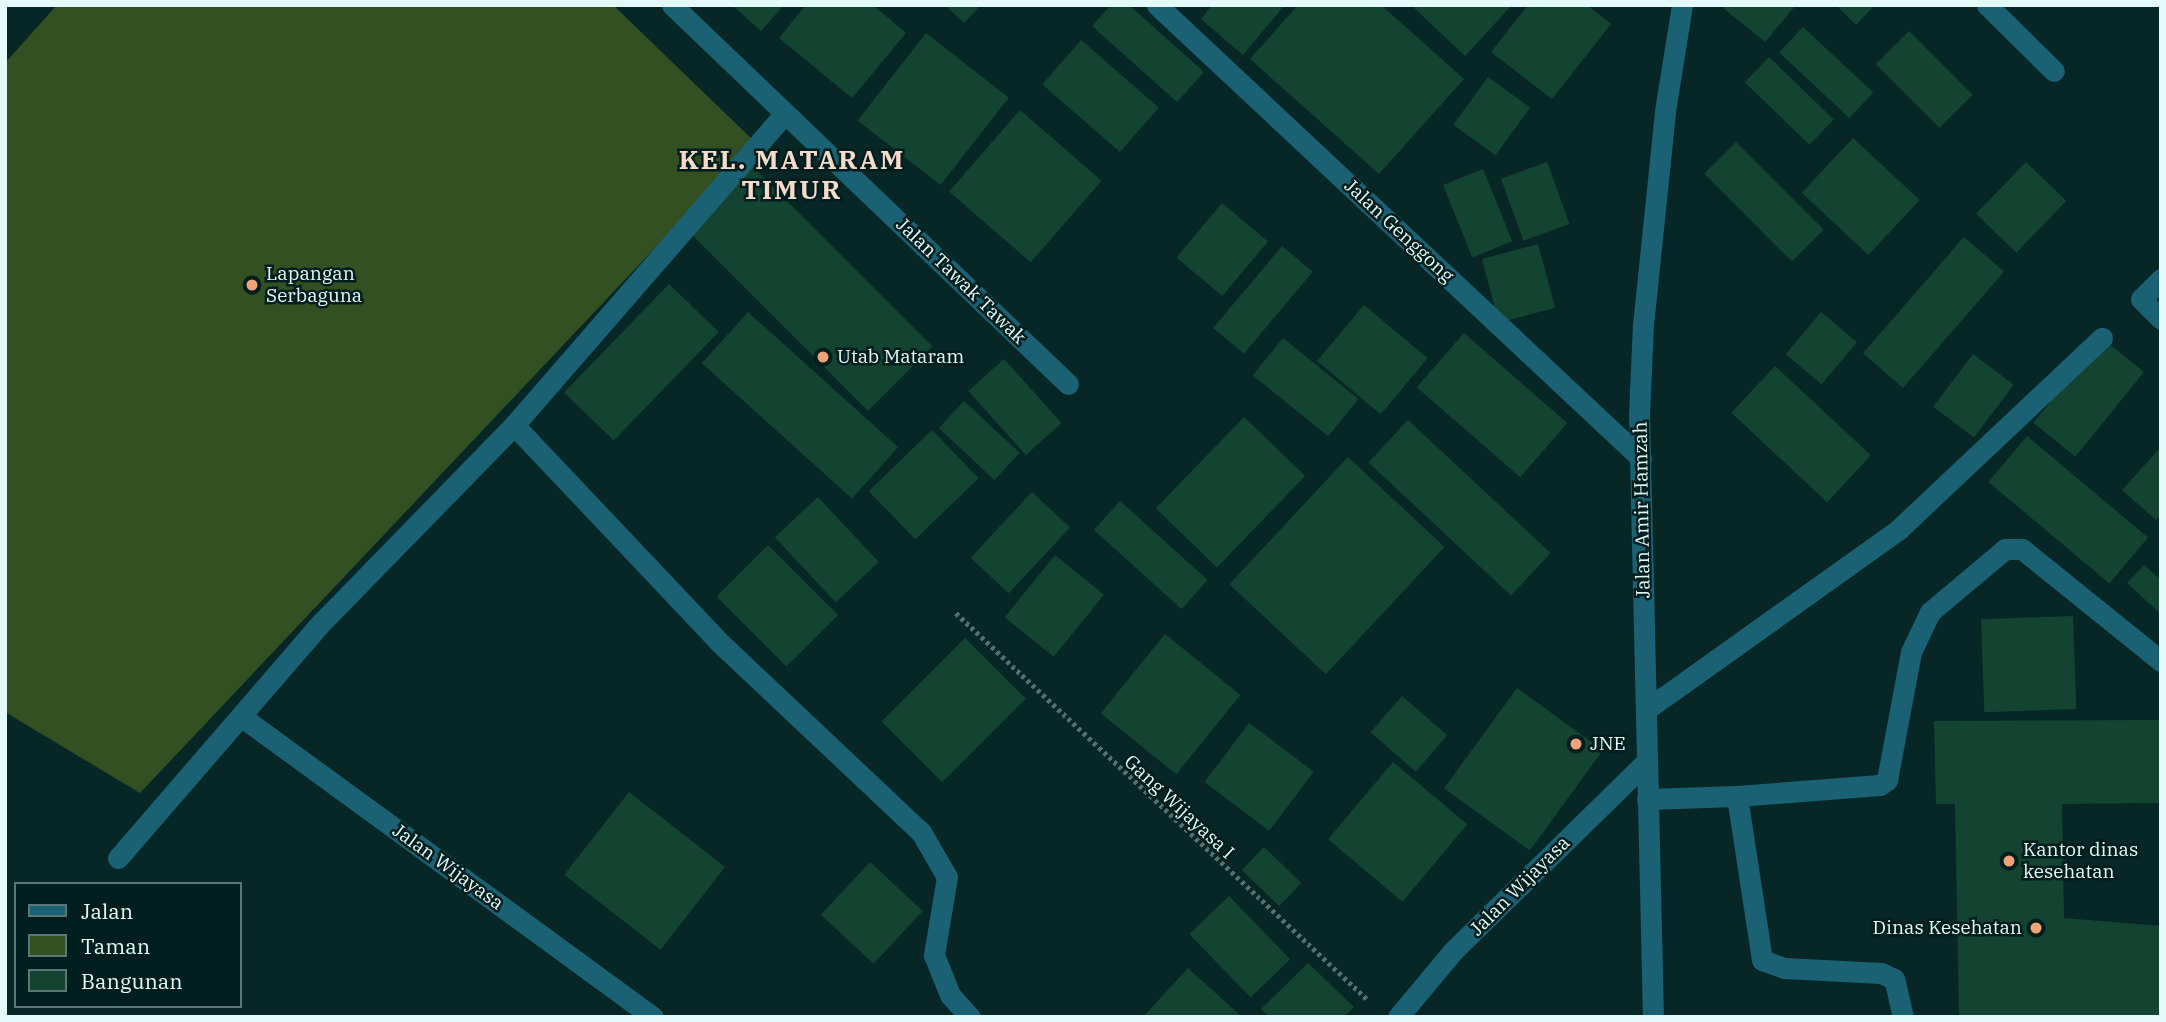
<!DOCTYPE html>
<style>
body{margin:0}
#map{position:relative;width:2166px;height:1022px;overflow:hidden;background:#072726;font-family:"IBM Plex Serif",serif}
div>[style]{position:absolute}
.green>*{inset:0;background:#335022}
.building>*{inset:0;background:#134431;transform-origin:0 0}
.path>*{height:4.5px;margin-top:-2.25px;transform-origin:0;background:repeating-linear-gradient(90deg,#547170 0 3.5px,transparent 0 7px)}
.minor>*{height:21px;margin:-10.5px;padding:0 10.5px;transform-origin:10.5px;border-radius:10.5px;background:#1a6174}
.dots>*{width:19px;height:19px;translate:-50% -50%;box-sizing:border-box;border:4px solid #001e1d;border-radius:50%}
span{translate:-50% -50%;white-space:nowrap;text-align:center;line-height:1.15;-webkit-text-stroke:5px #001e1d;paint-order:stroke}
.street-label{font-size:19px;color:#e4faf9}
.poi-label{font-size:19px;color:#e4faf9}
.left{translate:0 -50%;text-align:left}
.right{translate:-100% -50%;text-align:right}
.district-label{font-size:26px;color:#f8daca;font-weight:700;letter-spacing:2px}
.frame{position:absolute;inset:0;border:7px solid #e4faf9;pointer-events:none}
.legend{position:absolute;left:14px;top:882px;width:228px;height:126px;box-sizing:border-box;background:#001e1d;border:2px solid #5b7675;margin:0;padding:9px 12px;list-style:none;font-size:21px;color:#e4faf9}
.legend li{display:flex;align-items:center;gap:14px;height:35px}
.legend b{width:35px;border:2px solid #5b7675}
</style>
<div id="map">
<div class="green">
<div style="clip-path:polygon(57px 5px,613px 5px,755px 142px,140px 793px,5px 712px,5px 63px)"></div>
</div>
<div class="building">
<div style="clip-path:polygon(732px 5px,784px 5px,761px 31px)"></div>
<div style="clip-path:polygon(806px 5px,873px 5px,906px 33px,852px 98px,779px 38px)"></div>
<div style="clip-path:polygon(945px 5px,981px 5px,964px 23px)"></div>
<div style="clip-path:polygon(1111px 5px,1129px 5px,1204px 72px,1177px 102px,1092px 26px)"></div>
<div style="clip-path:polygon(1212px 5px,1283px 5px,1284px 6px,1243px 55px,1201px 19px)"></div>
<div style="clip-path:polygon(1298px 5px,1381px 5px,1464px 79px,1379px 174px,1250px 59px)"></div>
<div style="clip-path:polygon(1411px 5px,1512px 5px,1465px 56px)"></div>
<div style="clip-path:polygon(1528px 5px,1587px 5px,1611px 24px,1552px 99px,1491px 52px)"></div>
<div style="clip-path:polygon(1726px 5px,1796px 5px,1765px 42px,1723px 8px)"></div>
<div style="clip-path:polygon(1836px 5px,1875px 5px,1856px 25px)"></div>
<div style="left:1803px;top:27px;width:96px;height:35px;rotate:43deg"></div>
<div style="left:1909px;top:31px;width:90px;height:47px;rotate:45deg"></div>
<div style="left:926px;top:33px;width:105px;height:111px;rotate:38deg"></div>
<div style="left:1081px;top:40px;width:103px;height:59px;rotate:41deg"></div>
<div style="left:1769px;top:57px;width:90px;height:35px;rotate:44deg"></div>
<div style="left:1488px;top:77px;width:52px;height:59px;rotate:36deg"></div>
<div style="left:1020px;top:110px;width:108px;height:108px;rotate:41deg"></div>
<div style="left:1853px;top:138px;width:91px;height:75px;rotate:43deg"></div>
<div style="left:1736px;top:142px;width:124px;height:45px;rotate:45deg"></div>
<div style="left:1547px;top:162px;width:66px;height:49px;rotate:70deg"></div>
<div style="left:2026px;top:162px;width:56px;height:72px;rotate:44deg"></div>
<div style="left:752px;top:166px;width:255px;height:91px;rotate:45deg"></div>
<div style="left:1483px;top:169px;width:78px;height:43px;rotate:68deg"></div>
<div style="left:1222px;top:203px;width:60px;height:71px;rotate:40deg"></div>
<div style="left:1964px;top:237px;width:53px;height:154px;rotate:41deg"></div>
<div style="left:1538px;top:244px;width:66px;height:58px;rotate:75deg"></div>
<div style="left:1282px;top:246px;width:40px;height:107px;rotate:40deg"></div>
<div style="left:669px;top:284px;width:69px;height:151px;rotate:44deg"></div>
<div style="left:1364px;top:305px;width:83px;height:73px;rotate:40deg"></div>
<div style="left:748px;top:312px;width:202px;height:69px;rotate:42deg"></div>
<div style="left:1821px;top:312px;width:47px;height:55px;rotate:40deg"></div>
<div style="left:1464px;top:333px;width:137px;height:72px;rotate:41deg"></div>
<div style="left:1283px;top:338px;width:97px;height:48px;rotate:39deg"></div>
<div style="left:2102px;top:338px;width:54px;height:109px;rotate:39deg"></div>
<div style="left:1973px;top:354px;width:51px;height:66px;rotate:37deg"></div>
<div style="left:1004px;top:359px;width:86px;height:48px;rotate:48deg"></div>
<div style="left:1775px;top:366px;width:131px;height:64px;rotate:43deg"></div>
<div style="left:964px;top:401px;width:76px;height:37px;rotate:43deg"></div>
<div style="left:1244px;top:417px;width:85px;height:127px;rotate:44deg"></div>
<div style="left:1408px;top:420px;width:195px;height:58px;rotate:43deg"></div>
<div style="left:932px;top:430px;width:67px;height:88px;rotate:46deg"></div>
<div style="left:2027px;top:436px;width:158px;height:60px;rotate:40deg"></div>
<div style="clip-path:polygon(2161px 447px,2161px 515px,2156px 520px,2122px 490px)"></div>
<div style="left:1348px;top:457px;width:132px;height:174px;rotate:43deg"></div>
<div style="left:1032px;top:492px;width:52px;height:90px;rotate:43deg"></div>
<div style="left:818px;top:497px;width:89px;height:59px;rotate:47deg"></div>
<div style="left:1120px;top:501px;width:118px;height:39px;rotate:42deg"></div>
<div style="left:768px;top:545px;width:99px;height:73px;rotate:45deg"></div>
<div style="left:1055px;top:555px;width:63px;height:80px;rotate:39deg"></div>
<div style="clip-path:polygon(2144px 565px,2161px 580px,2161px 614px,2127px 583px)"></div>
<div style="left:2073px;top:616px;width:93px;height:92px;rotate:88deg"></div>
<div style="left:1165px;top:634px;width:97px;height:102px;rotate:39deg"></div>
<div style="left:965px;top:638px;width:86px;height:118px;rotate:45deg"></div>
<div style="left:1517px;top:688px;width:106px;height:124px;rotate:36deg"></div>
<div style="left:1402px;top:696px;width:60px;height:48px;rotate:41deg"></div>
<div style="clip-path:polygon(2161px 720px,2161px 803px,2062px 804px,2064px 918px,2161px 926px,2161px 1017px,1959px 1017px,1955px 804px,1936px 804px,1934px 721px)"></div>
<div style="left:1249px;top:723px;width:81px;height:74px;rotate:37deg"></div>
<div style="left:1393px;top:762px;width:97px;height:101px;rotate:40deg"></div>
<div style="left:629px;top:792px;width:122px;height:105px;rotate:38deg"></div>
<div style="left:1264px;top:847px;width:52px;height:32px;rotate:44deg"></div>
<div style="left:870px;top:862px;width:72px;height:72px;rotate:43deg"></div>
<div style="left:1229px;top:896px;width:88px;height:55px;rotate:46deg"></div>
<div style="clip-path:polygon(1308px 963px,1354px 1007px,1344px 1017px,1269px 1017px,1261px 1009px)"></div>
<div style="clip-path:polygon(1188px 968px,1242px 1017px,1143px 1017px)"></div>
</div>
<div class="path">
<div style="left:956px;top:613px;width:565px;rotate:43.21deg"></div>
</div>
<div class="minor">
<div style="left:672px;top:5px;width:548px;rotate:43.74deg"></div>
<div style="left:1157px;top:5px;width:663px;rotate:43.11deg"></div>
<div style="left:1987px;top:5px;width:94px;rotate:44.6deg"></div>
<div style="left:2161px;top:279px;width:28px;rotate:135deg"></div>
<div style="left:2141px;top:299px;width:28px;rotate:45deg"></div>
<div style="left:514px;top:425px;width:297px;rotate:46.6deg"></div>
<div style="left:718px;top:641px;width:279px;rotate:43.3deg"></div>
<div style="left:921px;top:832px;width:52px;rotate:60deg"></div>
<div style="left:947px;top:877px;width:79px;rotate:99.5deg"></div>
<div style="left:934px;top:955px;width:43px;rotate:68.2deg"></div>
<div style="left:950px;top:995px;width:30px;rotate:48deg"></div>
<div style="left:1647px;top:709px;width:310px;rotate:-35.5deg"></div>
<div style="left:1899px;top:529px;width:279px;rotate:-43.3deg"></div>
<div style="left:242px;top:717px;width:509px;rotate:36.13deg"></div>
<div style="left:1647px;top:799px;width:90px;rotate:-1.9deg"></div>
<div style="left:118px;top:858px;width:312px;rotate:-49.2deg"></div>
<div style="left:322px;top:622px;width:275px;rotate:-45.7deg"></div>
<div style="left:514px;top:425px;width:413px;rotate:-49deg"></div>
<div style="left:1398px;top:1017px;width:86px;rotate:-50.2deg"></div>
<div style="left:1453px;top:951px;width:272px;rotate:-44.4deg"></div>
<div style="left:1653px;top:1017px;width:602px;rotate:-91.33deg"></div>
<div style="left:1639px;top:415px;width:90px;rotate:-87.5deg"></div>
<div style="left:1643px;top:325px;width:215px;rotate:-84.1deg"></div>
<div style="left:1665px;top:111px;width:107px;rotate:-80.9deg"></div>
<div style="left:1903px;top:1017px;width:39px;rotate:-103deg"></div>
<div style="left:1894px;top:979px;width:14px;rotate:-155deg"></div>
<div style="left:1881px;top:973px;width:97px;rotate:-177deg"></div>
<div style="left:1784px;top:968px;width:23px;rotate:-160deg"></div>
<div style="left:1762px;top:960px;width:166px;rotate:-98.7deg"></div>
<div style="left:1737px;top:796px;width:143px;rotate:-4.4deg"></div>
<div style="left:1880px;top:785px;width:9px;rotate:-36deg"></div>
<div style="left:1887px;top:780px;width:130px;rotate:-79.4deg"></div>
<div style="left:1911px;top:652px;width:44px;rotate:-64.6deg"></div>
<div style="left:1930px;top:612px;width:98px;rotate:-40deg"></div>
<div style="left:2005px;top:549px;width:17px"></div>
<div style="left:2022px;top:549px;width:179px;rotate:38.9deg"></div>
</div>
<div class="dots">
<div style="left:252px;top:285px;background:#efa376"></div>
<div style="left:823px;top:357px;background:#efa376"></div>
<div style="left:1576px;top:744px;background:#efa376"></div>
<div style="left:2009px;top:861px;background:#efa376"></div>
<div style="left:2036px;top:928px;background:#efa376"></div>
</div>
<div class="street-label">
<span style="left:1399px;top:231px;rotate:43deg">Jalan Genggong</span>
<span style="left:961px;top:281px;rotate:44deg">Jalan Tawak Tawak</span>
<span style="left:1642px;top:510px;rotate:-91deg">Jalan Amir Hamzah</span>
<span style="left:1179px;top:807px;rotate:43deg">Gang Wijayasa I</span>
<span style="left:448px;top:867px;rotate:36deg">Jalan Wijayasa</span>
<span style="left:1520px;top:886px;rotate:-45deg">Jalan Wijayasa</span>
</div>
<div class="poi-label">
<span class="left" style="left:266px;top:285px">Lapangan<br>Serbaguna</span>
<span class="left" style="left:837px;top:357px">Utab Mataram</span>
<span class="left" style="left:1590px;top:744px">JNE</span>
<span class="left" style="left:2023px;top:861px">Kantor dinas<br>kesehatan</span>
<span class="right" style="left:2022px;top:928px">Dinas Kesehatan</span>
</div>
<div class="district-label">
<span style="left:792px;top:175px">KEL. MATARAM<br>TIMUR</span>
</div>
<div class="frame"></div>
<ul class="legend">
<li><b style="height:9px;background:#1a6174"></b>Jalan</li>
<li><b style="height:19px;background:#335022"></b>Taman</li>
<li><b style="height:19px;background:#134431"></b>Bangunan</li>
</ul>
</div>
